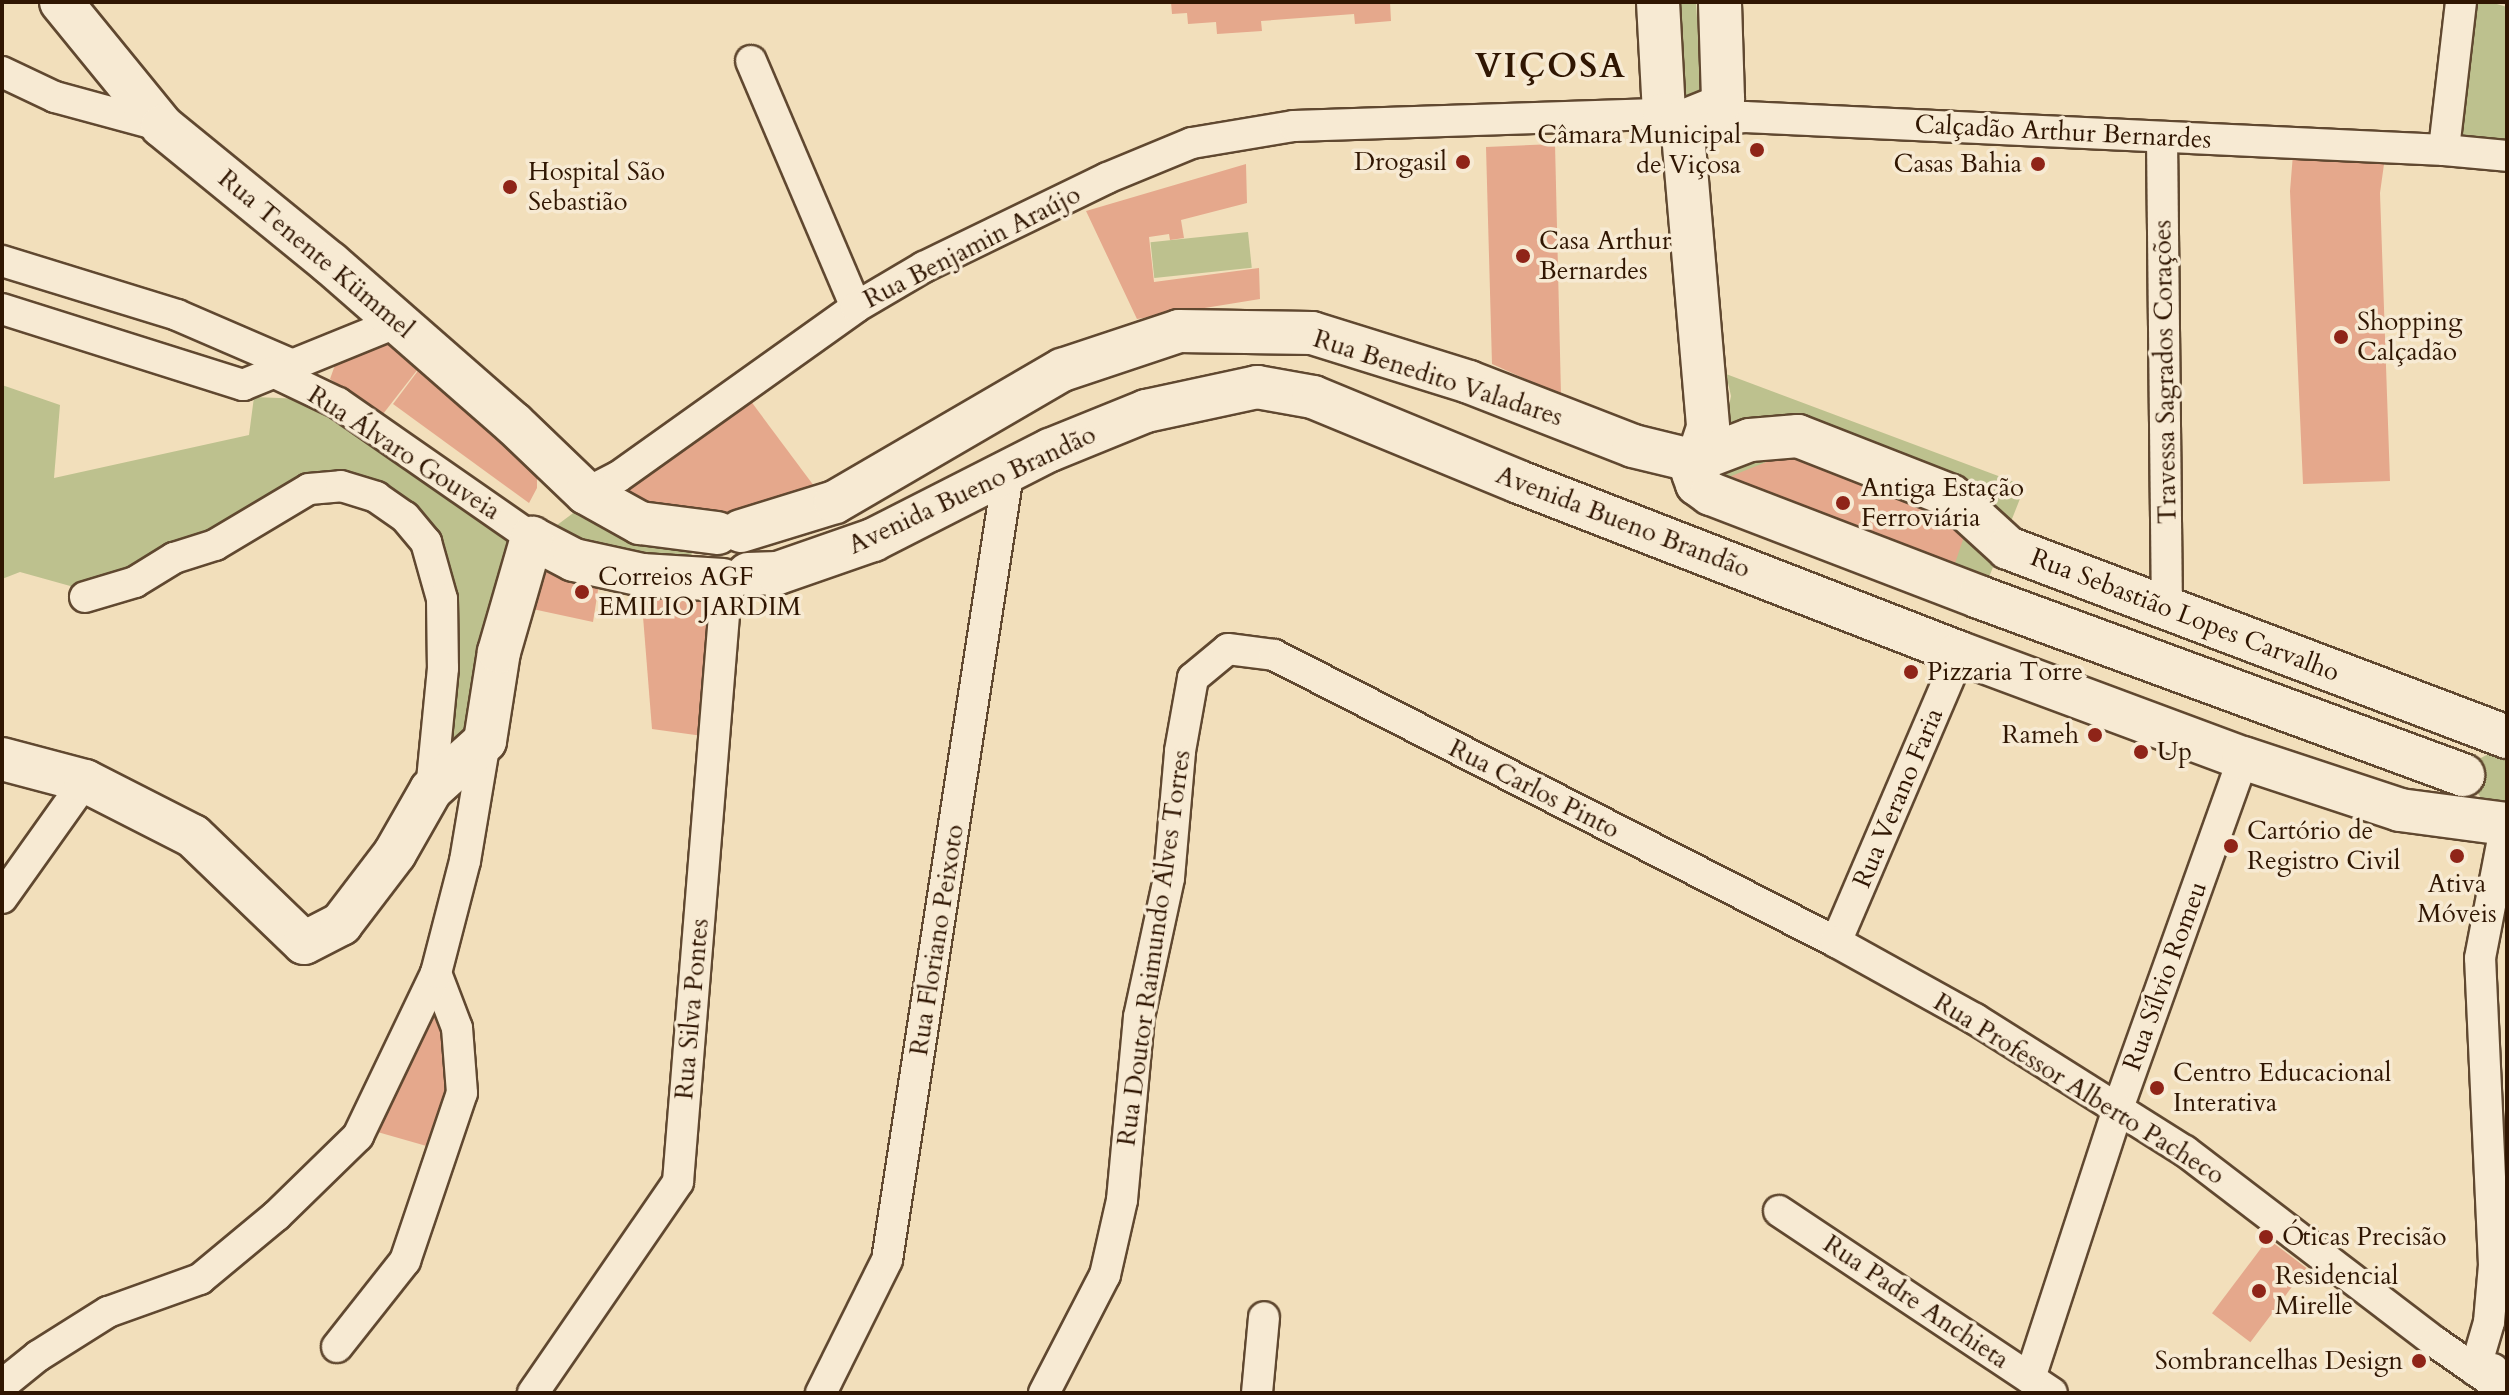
<!DOCTYPE html>
<meta charset="utf-8">
<style>
body{margin:0}
#map{position:relative;width:2509px;height:1395px;overflow:hidden;background:#f2dfbb;font-family:Cardo,serif}
div>[style]{position:absolute}
.green>*{inset:0;background:#bdc18e;transform-origin:0 0}
.building>*{inset:0;background:#e5a88c;transform-origin:0 0}
.roads{filter:drop-shadow(2px 0 #604830) drop-shadow(-2px 0 #604830) drop-shadow(0 2px #604830) drop-shadow(0 -2px #604830)}
.street>*{height:30px;margin:-15px;padding:0 15px;transform-origin:15px;border-radius:15px;background:#f7ead3}
.secondary>*{height:42px;margin:-21px;padding:0 21px;transform-origin:21px;border-radius:21px;background:#f7ead3}
.dots>*{width:22px;height:22px;translate:-50% -50%;box-sizing:border-box;border:4px solid #f7ead3;border-radius:50%}
span{translate:-50% -50%;white-space:nowrap;text-align:center;line-height:1.15;-webkit-text-stroke:7px #f7ead3;paint-order:stroke}
.street-label{font-size:26px;color:#301602}
.poi-label{font-size:26px;color:#301602}
.right{translate:-100% -50%;text-align:right}
.left{translate:0 -50%;text-align:left}
.district-label{font-size:34px;color:#301602;font-weight:700;letter-spacing:2px}
.frame{position:absolute;inset:0;border:4px solid #301602;pointer-events:none}
</style>
<div id="map">
<div class="green">
<div style="clip-path:polygon(1678px 2px,1696px 2px,1699px 50px,1709px 64px,1703px 92px,1691px 97px,1680px 94px)"></div>
<div style="clip-path:polygon(2462px 2px,2490px 2px,2507px 7px,2507px 154px,2447px 147px)"></div>
<div style="left:1248px;top:232px;width:36px;height:98px;rotate:84deg"></div>
<div style="clip-path:polygon(1726px 374px,2025px 486px,1982px 595px,1711px 492px,1731px 396px)"></div>
<div style="clip-path:polygon(2px 385px,60px 405px,54px 478px,249px 435px,254px 397px,304px 399px,524px 538px,470px 731px,441px 750px,432px 539px,345px 480px,215px 537px,81px 589px,20px 572px,2px 579px)"></div>
<div style="clip-path:polygon(584px 505px,695px 537px,688px 573px,541px 537px)"></div>
<div style="clip-path:polygon(2494px 751px,2507px 751px,2507px 814px,2483px 802px,2475px 788px,2474px 775px,2479px 759px)"></div>
</div>
<div class="building">
<div style="clip-path:polygon(1171px 2px,1390px 2px,1391px 21px,1355px 24px,1354px 14px,1261px 21px,1262px 31px,1217px 34px,1216px 22px,1188px 24px,1187px 13px,1172px 14px)"></div>
<div style="clip-path:polygon(1555px 144px,1561px 395px,1492px 364px,1486px 147px)"></div>
<div style="clip-path:polygon(2293px 154px,2385px 157px,2380px 193px,2390px 481px,2303px 484px,2290px 191px)"></div>
<div style="clip-path:polygon(1246px 164px,1247px 203px,1181px 220px,1184px 238px,1170px 240px,1169px 234px,1149px 237px,1154px 282px,1259px 268px,1260px 299px,1137px 319px,1086px 211px)"></div>
<div style="clip-path:polygon(402px 337px,425px 360px,383px 414px,330px 379px,335px 365px)"></div>
<div style="clip-path:polygon(420px 368px,537px 469px,537px 488px,529px 503px,393px 404px)"></div>
<div style="clip-path:polygon(747px 396px,817px 490px,755px 509px,708px 517px,662px 516px,624px 492px,631px 481px)"></div>
<div style="clip-path:polygon(1786px 454px,1968px 525px,1952px 572px,1719px 481px)"></div>
<div style="clip-path:polygon(536px 544px,601px 571px,593px 622px,514px 605px)"></div>
<div style="clip-path:polygon(640px 579px,719px 586px,710px 737px,652px 729px)"></div>
<div style="clip-path:polygon(435px 988px,454px 1091px,437px 1149px,367px 1129px)"></div>
<div style="left:2268px;top:1239px;width:48px;height:93px;rotate:37deg"></div>
</div>
<div class="roads">
<div class="street">
<div style="left:2461px;top:2px;width:149px;rotate:96.6deg"></div>
<div style="left:2444px;top:150px;width:63px;rotate:5.4deg"></div>
<div style="left:751px;top:61px;width:267px;rotate:66.9deg"></div>
<div style="left:2px;top:72px;width:59px;rotate:25.3deg"></div>
<div style="left:55px;top:97px;width:111px;rotate:15.2deg"></div>
<div style="left:1696px;top:121px;width:49px;rotate:-4.7deg"></div>
<div style="left:1745px;top:117px;width:700px;rotate:2.7deg"></div>
<div style="left:2162px;top:137px;width:469px;rotate:89.4deg"></div>
<div style="left:2px;top:261px;width:183px;rotate:17.1deg"></div>
<div style="left:177px;top:315px;width:123px;rotate:23.4deg"></div>
<div style="left:2px;top:309px;width:253px;rotate:17.5deg"></div>
<div style="left:243px;top:385px;width:167px;rotate:-22.1deg"></div>
<div style="left:273px;top:372px;width:72px;rotate:25.5deg"></div>
<div style="left:338px;top:403px;width:236px;rotate:34.8deg"></div>
<div style="left:586px;top:493px;width:36px;rotate:-27deg"></div>
<div style="left:618px;top:477px;width:292px;rotate:-35.5deg"></div>
<div style="left:856px;top:307px;width:79px;rotate:-30.5deg"></div>
<div style="left:924px;top:267px;width:203px;rotate:-25.9deg"></div>
<div style="left:1107px;top:178px;width:92px;rotate:-22.4deg"></div>
<div style="left:1192px;top:143px;width:103px;rotate:-9.5deg"></div>
<div style="left:1294px;top:126px;width:370px;rotate:-1.9deg"></div>
<div style="left:85px;top:597px;width:52px;rotate:-16.7deg"></div>
<div style="left:135px;top:582px;width:46px;rotate:-31.6deg"></div>
<div style="left:174px;top:558px;width:43px;rotate:-17.6deg"></div>
<div style="left:215px;top:545px;width:109px;rotate:-30.8deg"></div>
<div style="left:309px;top:489px;width:32px;rotate:-5deg"></div>
<div style="left:341px;top:486px;width:37px;rotate:17deg"></div>
<div style="left:376px;top:497px;width:35px;rotate:35deg"></div>
<div style="left:405px;top:517px;width:33px;rotate:50deg"></div>
<div style="left:426px;top:542px;width:59px;rotate:74.3deg"></div>
<div style="left:442px;top:599px;width:69px;rotate:89.2deg"></div>
<div style="left:443px;top:668px;width:123px;rotate:95.6deg"></div>
<div style="left:2px;top:898px;width:143px;rotate:-54.6deg"></div>
<div style="left:1836px;top:942px;width:314px;rotate:-66.8deg"></div>
<div style="left:1779px;top:1211px;width:328px;rotate:33.7deg"></div>
<div style="left:337px;top:1347px;width:110px;rotate:-51.7deg"></div>
<div style="left:405px;top:1261px;width:177px;rotate:-71.3deg"></div>
<div style="left:462px;top:1093px;width:65px;rotate:-94.4deg"></div>
<div style="left:457px;top:1028px;width:59px;rotate:-110.9deg"></div>
<div style="left:2493px;top:1369px;width:18px;rotate:177deg"></div>
<div style="left:2475px;top:1370px;width:50px;rotate:-73.7deg"></div>
<div style="left:2489px;top:1322px;width:57px;rotate:-85deg"></div>
<div style="left:2494px;top:1265px;width:307px;rotate:-92.6deg"></div>
<div style="left:2480px;top:958px;width:137px;rotate:-79.1deg"></div>
<div style="left:2030px;top:1378px;width:284px;rotate:-71.9deg"></div>
<div style="left:2118px;top:1108px;width:372px;rotate:-70.3deg"></div>
<div style="left:2px;top:1385px;width:46px;rotate:-38.9deg"></div>
<div style="left:38px;top:1356px;width:83px;rotate:-32.2deg"></div>
<div style="left:108px;top:1312px;width:98px;rotate:-19.7deg"></div>
<div style="left:200px;top:1279px;width:99px;rotate:-39.7deg"></div>
<div style="left:276px;top:1216px;width:115px;rotate:-44.3deg"></div>
<div style="left:358px;top:1136px;width:181px;rotate:-64.4deg"></div>
<div style="left:436px;top:973px;width:116px;rotate:-75.5deg"></div>
<div style="left:465px;top:861px;width:122px;rotate:-80.5deg"></div>
<div style="left:533px;top:1393px;width:256px;rotate:-55.5deg"></div>
<div style="left:678px;top:1182px;width:581px;rotate:-85.36deg"></div>
<div style="left:725px;top:603px;width:23px;rotate:-72deg"></div>
<div style="left:821px;top:1393px;width:148px;rotate:-63.6deg"></div>
<div style="left:887px;top:1260px;width:795px;rotate:-81.25deg"></div>
<div style="left:1044px;top:1393px;width:133px;rotate:-62.7deg"></div>
<div style="left:1105px;top:1275px;width:77px;rotate:-77.2deg"></div>
<div style="left:1122px;top:1200px;width:184px;rotate:-84.7deg"></div>
<div style="left:1139px;top:1017px;width:142px;rotate:-77.8deg"></div>
<div style="left:1169px;top:878px;width:127px;rotate:-85deg"></div>
<div style="left:1180px;top:751px;width:74px;rotate:-79.9deg"></div>
<div style="left:1193px;top:678px;width:45px;rotate:-39.6deg"></div>
<div style="left:1228px;top:649px;width:46px;rotate:7.4deg"></div>
<div style="left:1274px;top:655px;width:631px;rotate:27.05deg"></div>
<div style="left:1836px;top:942px;width:159px;rotate:29deg"></div>
<div style="left:1975px;top:1019px;width:248px;rotate:32.2deg"></div>
<div style="left:2185px;top:1151px;width:315px;rotate:37.4deg"></div>
<div style="left:2435px;top:1342px;width:88px;rotate:34.8deg"></div>
<div style="left:1257px;top:1393px;width:76px;rotate:-84.7deg"></div>
</div>
<div class="secondary">
<div style="left:61px;top:2px;width:160px;rotate:50.8deg"></div>
<div style="left:162px;top:126px;width:217px;rotate:39.2deg"></div>
<div style="left:330px;top:263px;width:243px;rotate:41.2deg"></div>
<div style="left:513px;top:423px;width:101px;rotate:43.8deg"></div>
<div style="left:586px;top:493px;width:62px;rotate:29.1deg"></div>
<div style="left:640px;top:523px;width:78px;rotate:7.4deg"></div>
<div style="left:1658px;top:2px;width:112px;rotate:86.9deg"></div>
<div style="left:1664px;top:114px;width:20px;rotate:24deg"></div>
<div style="left:1682px;top:122px;width:38px;rotate:-22deg"></div>
<div style="left:1717px;top:108px;width:11px;rotate:-56deg"></div>
<div style="left:1723px;top:99px;width:97px;rotate:-91.8deg"></div>
<div style="left:1682px;top:122px;width:307px;rotate:85.1deg"></div>
<div style="left:1708px;top:428px;width:47px;rotate:108.4deg"></div>
<div style="left:1693px;top:473px;width:12px;rotate:70deg"></div>
<div style="left:1697px;top:484px;width:17px;rotate:36deg"></div>
<div style="left:1711px;top:494px;width:287px;rotate:21deg"></div>
<div style="left:1979px;top:597px;width:516px;rotate:20.19deg"></div>
<div style="left:1695px;top:461px;width:59px;rotate:-20.9deg"></div>
<div style="left:1750px;top:440px;width:48px;rotate:-4.8deg"></div>
<div style="left:1798px;top:436px;width:164px;rotate:21.4deg"></div>
<div style="left:1951px;top:496px;width:77px;rotate:42.4deg"></div>
<div style="left:2008px;top:548px;width:534px;rotate:20.74deg"></div>
<div style="left:741px;top:531px;width:98px;rotate:-17.1deg"></div>
<div style="left:835px;top:502px;width:263px;rotate:-30.2deg"></div>
<div style="left:1062px;top:370px;width:123px;rotate:-18.4deg"></div>
<div style="left:1179px;top:331px;width:133px;rotate:0.9deg"></div>
<div style="left:1312px;top:333px;width:164px;rotate:17.3deg"></div>
<div style="left:1469px;top:382px;width:176px;rotate:21.3deg"></div>
<div style="left:1633px;top:446px;width:64px;rotate:13.6deg"></div>
<div style="left:532px;top:538px;width:47px;rotate:27.6deg"></div>
<div style="left:574px;top:560px;width:70px;rotate:12.4deg"></div>
<div style="left:642px;top:575px;width:81px;rotate:3.5deg"></div>
<div style="left:748px;top:574px;width:30px;rotate:-2deg"></div>
<div style="left:778px;top:573px;width:101px;rotate:-19.2deg"></div>
<div style="left:873px;top:540px;width:199px;rotate:-27deg"></div>
<div style="left:1050px;top:450px;width:104px;rotate:-22.1deg"></div>
<div style="left:1146px;top:411px;width:114px;rotate:-12.2deg"></div>
<div style="left:1257px;top:387px;width:57px;rotate:10.1deg"></div>
<div style="left:1313px;top:397px;width:223px;rotate:22.4deg"></div>
<div style="left:1519px;top:482px;width:473px;rotate:21.2deg"></div>
<div style="left:1960px;top:653px;width:302px;rotate:20.4deg"></div>
<div style="left:2243px;top:758px;width:165px;rotate:18.3deg"></div>
<div style="left:2400px;top:810px;width:108px;rotate:7.5deg"></div>
<div style="left:2px;top:759px;width:86px;rotate:14.8deg"></div>
<div style="left:85px;top:781px;width:121px;rotate:27deg"></div>
<div style="left:193px;top:836px;width:154px;rotate:43.9deg"></div>
<div style="left:304px;top:943px;width:42px;rotate:-27.2deg"></div>
<div style="left:341px;top:924px;width:89px;rotate:-52.7deg"></div>
<div style="left:395px;top:853px;width:73px;rotate:-60.3deg"></div>
<div style="left:431px;top:790px;width:73px;rotate:-42.2deg"></div>
<div style="left:485px;top:741px;width:90px;rotate:-81.1deg"></div>
<div style="left:499px;top:652px;width:119px;rotate:-73.9deg"></div>
</div>
</div>
<div class="dots">
<div style="left:1757px;top:150px;background:#8f2418"></div>
<div style="left:1463px;top:162px;background:#8f2418"></div>
<div style="left:2038px;top:164px;background:#8f2418"></div>
<div style="left:510px;top:187px;background:#8f2418"></div>
<div style="left:1523px;top:256px;background:#8f2418"></div>
<div style="left:2341px;top:337px;background:#8f2418"></div>
<div style="left:1843px;top:503px;background:#8f2418"></div>
<div style="left:582px;top:592px;background:#8f2418"></div>
<div style="left:1911px;top:672px;background:#8f2418"></div>
<div style="left:2095px;top:735px;background:#8f2418"></div>
<div style="left:2141px;top:752px;background:#8f2418"></div>
<div style="left:2231px;top:846px;background:#8f2418"></div>
<div style="left:2457px;top:856px;background:#8f2418"></div>
<div style="left:2157px;top:1088px;background:#8f2418"></div>
<div style="left:2266px;top:1237px;background:#8f2418"></div>
<div style="left:2259px;top:1291px;background:#8f2418"></div>
<div style="left:2419px;top:1361px;background:#8f2418"></div>
</div>
<div class="street-label">
<span style="left:2063px;top:132px;rotate:3deg">Calçadão Arthur Bernardes</span>
<span style="left:972px;top:247px;rotate:-27deg">Rua Benjamin Araújo</span>
<span style="left:316px;top:254px;rotate:40deg">Rua Tenente Kümmel</span>
<span style="left:2165px;top:372px;rotate:-91deg">Travessa Sagrados Corações</span>
<span style="left:1438px;top:378px;rotate:18deg">Rua Benedito Valadares</span>
<span style="left:404px;top:453px;rotate:33deg">Rua Álvaro Gouveia</span>
<span style="left:972px;top:490px;rotate:-25deg">Avenida Bueno Brandão</span>
<span style="left:1623px;top:522px;rotate:21deg">Avenida Bueno Brandão</span>
<span style="left:2185px;top:615px;rotate:21deg">Rua Sebastião Lopes Carvalho</span>
<span style="left:1534px;top:789px;rotate:27deg">Rua Carlos Pinto</span>
<span style="left:1898px;top:798px;rotate:-67deg">Rua Verano Faria</span>
<span style="left:937px;top:940px;rotate:-81deg">Rua Floriano Peixoto</span>
<span style="left:1154px;top:948px;rotate:-82deg">Rua Doutor Raimundo Alves Torres</span>
<span style="left:2165px;top:976px;rotate:-70deg">Rua Sílvio Romeu</span>
<span style="left:692px;top:1009px;rotate:-85deg">Rua Silva Pontes</span>
<span style="left:2079px;top:1089px;rotate:32deg">Rua Professor Alberto Pacheco</span>
<span style="left:1916px;top:1302px;rotate:34deg">Rua Padre Anchieta</span>
</div>
<div class="poi-label">
<span class="right" style="left:1741px;top:150px">Câmara Municipal<br>de Viçosa</span>
<span class="right" style="left:1447px;top:162px">Drogasil</span>
<span class="right" style="left:2022px;top:164px">Casas Bahia</span>
<span class="left" style="left:528px;top:187px">Hospital São<br>Sebastião</span>
<span class="left" style="left:1539px;top:256px">Casa Arthur<br>Bernardes</span>
<span class="left" style="left:2357px;top:337px">Shopping<br>Calçadão</span>
<span class="left" style="left:1861px;top:503px">Antiga Estação<br>Ferroviária</span>
<span class="left" style="left:598px;top:592px">Correios AGF<br>EMILIO JARDIM</span>
<span class="left" style="left:1927px;top:672px">Pizzaria Torre</span>
<span class="right" style="left:2079px;top:735px">Rameh</span>
<span class="left" style="left:2157px;top:752px">Up</span>
<span class="left" style="left:2247px;top:846px">Cartório de<br>Registro Civil</span>
<span style="left:2457px;top:899px">Ativa<br>Móveis</span>
<span class="left" style="left:2173px;top:1088px">Centro Educacional<br>Interativa</span>
<span class="left" style="left:2282px;top:1237px">Óticas Precisão</span>
<span class="left" style="left:2275px;top:1291px">Residencial<br>Mirelle</span>
<span class="right" style="left:2403px;top:1361px">Sombrancelhas Design</span>
</div>
<div class="district-label">
<span style="left:1551px;top:67px">VIÇOSA</span>
</div>
<div class="frame"></div>
</div>
